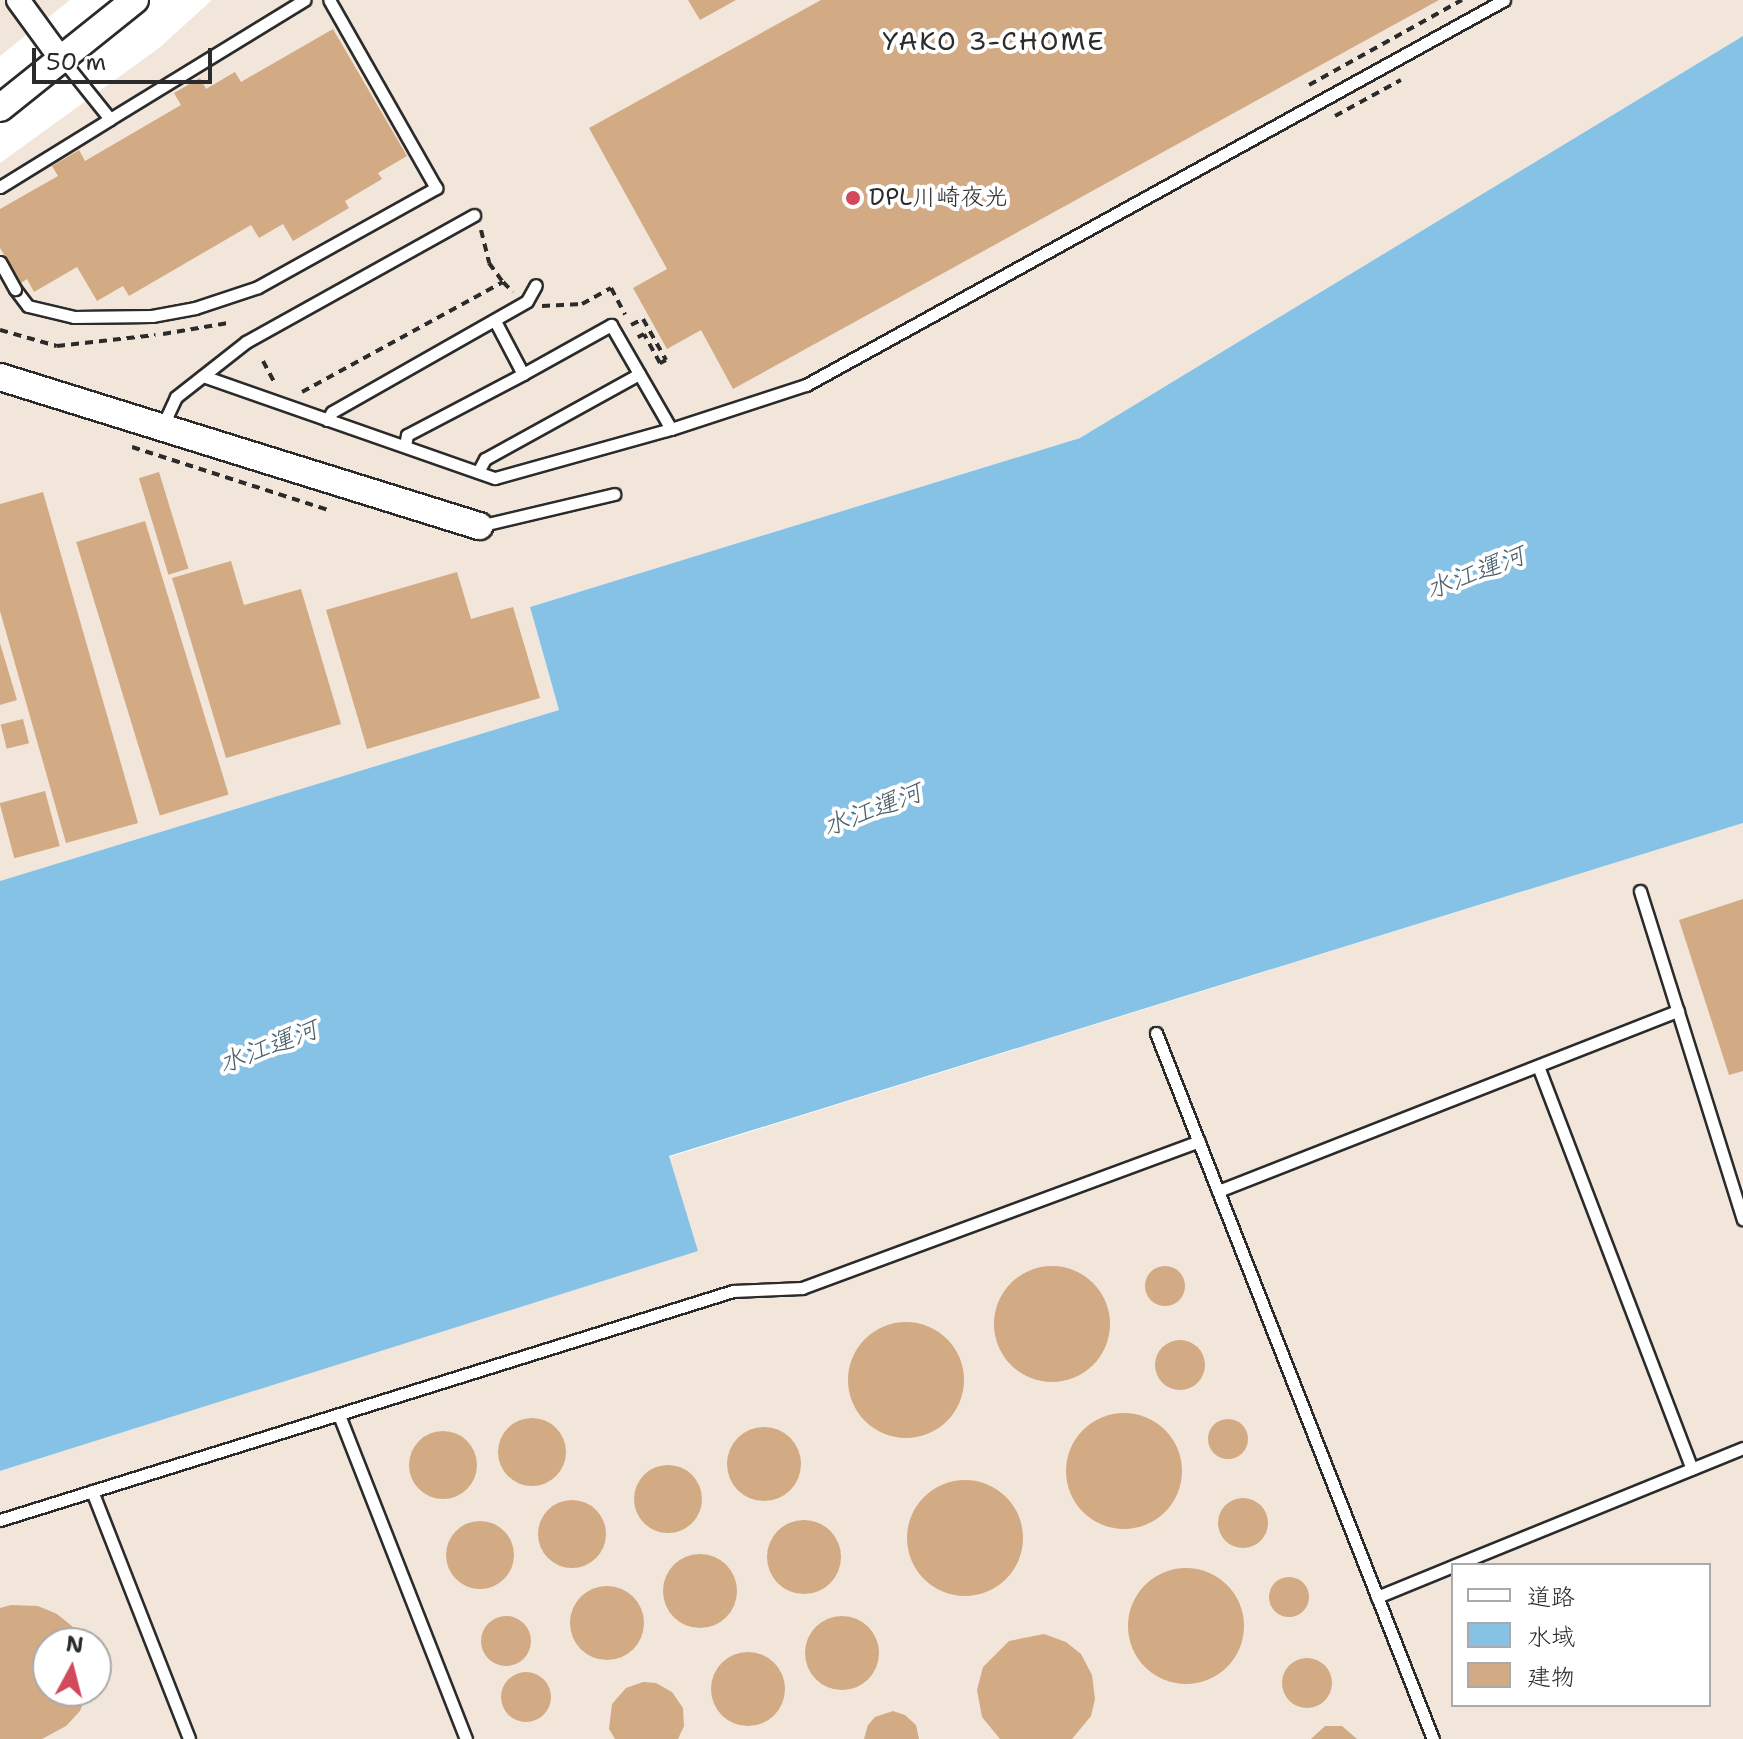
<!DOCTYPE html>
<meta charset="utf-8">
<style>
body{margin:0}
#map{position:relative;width:1743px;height:1739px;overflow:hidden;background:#fff;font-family:"Shantell Sans","Klee One",sans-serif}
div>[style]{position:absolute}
.built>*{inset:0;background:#f2e6da}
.water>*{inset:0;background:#86c1e6}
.building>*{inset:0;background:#d2aa84;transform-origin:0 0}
.round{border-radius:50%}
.path>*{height:4px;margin-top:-2px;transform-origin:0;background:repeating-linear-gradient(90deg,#2b2b2b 0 8px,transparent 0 14px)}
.roads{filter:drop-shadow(2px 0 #2b2b2b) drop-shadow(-2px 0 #2b2b2b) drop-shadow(0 2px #2b2b2b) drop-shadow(0 -2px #2b2b2b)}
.service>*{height:11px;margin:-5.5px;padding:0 5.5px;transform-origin:5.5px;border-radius:5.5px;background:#fff}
.minor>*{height:22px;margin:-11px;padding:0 11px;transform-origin:11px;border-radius:11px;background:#fff}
.tertiary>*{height:26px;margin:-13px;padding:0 13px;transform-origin:13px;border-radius:13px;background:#fff}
.bridges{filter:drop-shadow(2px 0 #2b2b2b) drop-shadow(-2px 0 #2b2b2b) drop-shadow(0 2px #2b2b2b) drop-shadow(0 -2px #2b2b2b)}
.service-bridge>*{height:11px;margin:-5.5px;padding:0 5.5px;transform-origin:5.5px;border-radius:5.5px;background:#fff}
.dots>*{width:22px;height:22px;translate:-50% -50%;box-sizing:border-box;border:4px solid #fff;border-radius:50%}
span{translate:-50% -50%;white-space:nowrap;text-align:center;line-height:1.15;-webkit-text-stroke:8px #fff;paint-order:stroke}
.poi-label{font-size:24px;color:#2b2b2b}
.left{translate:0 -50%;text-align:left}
.neighbourhood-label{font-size:26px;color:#2b2b2b;letter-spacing:2px}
.water-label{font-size:26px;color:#4b606c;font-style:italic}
.legend{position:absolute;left:1451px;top:1563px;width:260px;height:144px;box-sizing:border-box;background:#fff;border:2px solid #aaa;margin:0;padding:10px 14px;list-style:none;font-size:24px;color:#2b2b2b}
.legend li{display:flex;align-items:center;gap:16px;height:40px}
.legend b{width:40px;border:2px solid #aaa}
.north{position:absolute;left:32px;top:1627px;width:80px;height:80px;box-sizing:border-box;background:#fff;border:2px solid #aaa;border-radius:50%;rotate:7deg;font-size:22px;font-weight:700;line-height:32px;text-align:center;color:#2b2b2b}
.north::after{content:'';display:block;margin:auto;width:28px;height:36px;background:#d1495b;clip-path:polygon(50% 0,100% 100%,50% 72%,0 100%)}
.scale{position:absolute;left:32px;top:48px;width:180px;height:36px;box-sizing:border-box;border:4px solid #2b2b2b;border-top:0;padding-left:10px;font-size:24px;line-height:28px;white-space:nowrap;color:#2b2b2b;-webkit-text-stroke:6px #fff;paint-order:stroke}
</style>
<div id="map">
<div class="built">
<div style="clip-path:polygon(0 0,70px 0,0 56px)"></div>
<div style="clip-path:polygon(212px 0,1743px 0,1743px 36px,1080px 438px,530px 607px,559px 710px,0 881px,0 163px,159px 48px)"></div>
<div style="clip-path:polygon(evenodd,1743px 823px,1743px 1739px,0 1739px,0 1471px,697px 1251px,669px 1157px,1743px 823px,1453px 1565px,1709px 1565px,1709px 1705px,1453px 1705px,1453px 1565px,1743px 823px,48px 1643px,96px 1643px,96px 1691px,48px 1691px,48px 1643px)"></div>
</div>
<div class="water">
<div style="clip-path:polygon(1743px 36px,1743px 823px,669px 1156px,698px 1251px,0 1471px,0 881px,559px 710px,530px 607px,1080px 438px)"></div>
</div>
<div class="building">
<div style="clip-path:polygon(688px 0,736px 0,700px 20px)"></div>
<div style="clip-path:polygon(821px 0,1439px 0,733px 389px,701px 330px,667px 349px,633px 288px,667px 269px,589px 128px)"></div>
<div style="clip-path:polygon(333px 29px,407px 156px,378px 173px,382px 179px,345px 201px,349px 208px,293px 241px,283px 224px,259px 238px,251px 225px,129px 296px,123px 286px,97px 301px,77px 267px,34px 292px,27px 279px,21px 283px,0 248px,0 209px,58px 176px,52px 166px,79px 150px,85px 161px,181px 105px,174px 93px,200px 78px,206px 89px,235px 72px,241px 82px)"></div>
<div style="left:159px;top:472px;width:101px;height:21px;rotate:73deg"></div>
<div style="clip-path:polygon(43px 492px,138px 823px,66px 843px,0 611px,0 504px)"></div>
<div style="left:145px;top:521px;width:286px;height:72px;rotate:73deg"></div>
<div style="clip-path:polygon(231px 561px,244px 605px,301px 589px,341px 724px,226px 758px,172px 578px)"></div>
<div style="clip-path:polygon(457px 572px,471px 619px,513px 607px,540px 698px,367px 749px,326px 610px)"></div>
<div style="clip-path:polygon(0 643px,17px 700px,0 705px)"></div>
<div style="left:23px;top:719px;width:25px;height:23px;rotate:76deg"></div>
<div style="left:45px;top:791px;width:57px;height:47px;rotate:75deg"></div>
<div style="clip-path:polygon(1743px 899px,1743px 1071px,1729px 1075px,1679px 920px)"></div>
<div class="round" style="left:994px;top:1266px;width:116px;height:116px"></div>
<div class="round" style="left:1145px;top:1266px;width:40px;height:40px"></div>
<div class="round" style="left:848px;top:1322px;width:116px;height:116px"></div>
<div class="round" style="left:1155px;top:1340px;width:50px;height:50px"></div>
<div class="round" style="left:1066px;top:1413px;width:116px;height:116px"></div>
<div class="round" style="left:498px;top:1418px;width:68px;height:68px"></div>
<div class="round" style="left:1208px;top:1419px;width:40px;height:40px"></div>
<div class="round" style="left:727px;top:1427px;width:74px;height:74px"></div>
<div class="round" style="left:409px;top:1431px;width:68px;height:68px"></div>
<div class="round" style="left:634px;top:1465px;width:68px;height:68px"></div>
<div class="round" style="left:907px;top:1480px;width:116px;height:116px"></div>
<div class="round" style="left:1218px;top:1498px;width:50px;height:50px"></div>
<div class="round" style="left:538px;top:1500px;width:68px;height:68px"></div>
<div class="round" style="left:767px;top:1520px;width:74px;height:74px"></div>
<div class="round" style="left:446px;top:1521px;width:68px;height:68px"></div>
<div class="round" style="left:663px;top:1554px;width:74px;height:74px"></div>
<div class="round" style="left:1128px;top:1568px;width:116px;height:116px"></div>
<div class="round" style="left:1269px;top:1577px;width:40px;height:40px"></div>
<div class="round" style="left:570px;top:1586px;width:74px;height:74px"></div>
<div style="clip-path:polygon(11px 1605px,38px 1606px,57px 1614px,73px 1627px,84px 1643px,48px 1643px,48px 1691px,88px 1691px,80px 1711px,66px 1726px,42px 1739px,0 1739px,0 1608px)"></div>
<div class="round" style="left:805px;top:1616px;width:74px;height:74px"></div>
<div class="round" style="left:481px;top:1616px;width:50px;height:50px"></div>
<div style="clip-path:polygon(1044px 1634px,1066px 1642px,1081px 1654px,1092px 1675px,1095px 1699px,1091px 1716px,1072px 1739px,1000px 1739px,982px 1717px,977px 1690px,983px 1667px,1009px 1641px)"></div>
<div class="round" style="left:711px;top:1652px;width:74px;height:74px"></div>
<div class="round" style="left:1282px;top:1658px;width:50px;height:50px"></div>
<div class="round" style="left:501px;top:1672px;width:50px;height:50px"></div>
<div style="clip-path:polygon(643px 1682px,656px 1683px,672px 1692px,683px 1708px,684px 1726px,678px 1739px,615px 1739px,609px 1729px,612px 1704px,626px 1688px)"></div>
<div style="clip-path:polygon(893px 1711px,905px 1715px,916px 1725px,919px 1739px,864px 1739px,868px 1725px,875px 1717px)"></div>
<div style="clip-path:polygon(1325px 1726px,1342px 1726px,1357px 1739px,1311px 1739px)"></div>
</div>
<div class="path">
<div style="left:1309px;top:85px;width:175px;rotate:-29.1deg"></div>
<div style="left:1335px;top:116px;width:75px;rotate:-28.6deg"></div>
<div style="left:481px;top:230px;width:34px;rotate:76deg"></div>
<div style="left:489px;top:263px;width:24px;rotate:54deg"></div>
<div style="left:542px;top:306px;width:40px;rotate:-2.9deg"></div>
<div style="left:582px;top:304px;width:33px;rotate:-29deg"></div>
<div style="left:611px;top:288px;width:30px;rotate:62deg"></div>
<div style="left:631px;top:325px;width:13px;rotate:-27deg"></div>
<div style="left:643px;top:319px;width:47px;rotate:60.7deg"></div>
<div style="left:666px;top:360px;width:7px;rotate:153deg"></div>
<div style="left:660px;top:363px;width:33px;rotate:-119deg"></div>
<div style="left:644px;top:334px;width:7px;rotate:153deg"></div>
<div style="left:0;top:330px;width:59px;rotate:15.7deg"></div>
<div style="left:57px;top:346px;width:99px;rotate:-6.4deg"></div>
<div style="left:163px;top:334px;width:66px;rotate:-9.6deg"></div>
<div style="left:263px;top:361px;width:26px;rotate:62deg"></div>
<div style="left:302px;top:392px;width:229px;rotate:-28.7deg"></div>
<div style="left:503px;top:282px;width:14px;rotate:45deg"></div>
<div style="left:132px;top:447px;width:209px;rotate:17.8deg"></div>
</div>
<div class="roads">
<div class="service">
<div style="left:110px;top:119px;width:228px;rotate:-31.5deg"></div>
<div style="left:0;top:187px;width:129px;rotate:-31.7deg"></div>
<div style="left:110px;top:119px;width:77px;rotate:-128.7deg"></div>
<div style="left:15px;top:289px;width:21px;rotate:53deg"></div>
<div style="left:28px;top:306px;width:47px;rotate:13.4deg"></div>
<div style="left:74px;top:317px;width:78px;rotate:-0.7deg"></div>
<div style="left:152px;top:316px;width:44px;rotate:-10.5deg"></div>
<div style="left:195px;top:308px;width:66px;rotate:-18.4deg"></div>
<div style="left:258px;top:287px;width:204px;rotate:-29.1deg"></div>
<div style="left:436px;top:188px;width:216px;rotate:-119.6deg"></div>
<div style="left:495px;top:321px;width:60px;rotate:62.2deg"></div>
<div style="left:523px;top:374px;width:101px;rotate:-29.1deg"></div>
<div style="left:611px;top:325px;width:120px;rotate:60deg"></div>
<div style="left:203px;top:376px;width:309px;rotate:19.3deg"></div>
<div style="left:495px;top:478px;width:183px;rotate:-15.6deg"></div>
<div style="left:671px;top:429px;width:142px;rotate:-18.1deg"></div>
<div style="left:806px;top:385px;width:797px;rotate:-28.88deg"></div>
<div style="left:327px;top:420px;width:9px;rotate:-58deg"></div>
<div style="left:332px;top:412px;width:224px;rotate:-29.6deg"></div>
<div style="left:527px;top:301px;width:18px;rotate:-61deg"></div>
<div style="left:162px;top:427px;width:33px;rotate:-65deg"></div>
<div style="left:176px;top:397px;width:89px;rotate:-38.2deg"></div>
<div style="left:246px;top:342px;width:261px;rotate:-29.1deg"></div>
<div style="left:405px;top:446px;width:11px;rotate:-80deg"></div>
<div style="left:407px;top:435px;width:131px;rotate:-27.7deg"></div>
<div style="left:478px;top:472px;width:15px;rotate:-62deg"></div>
<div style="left:485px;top:459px;width:176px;rotate:-28.9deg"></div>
<div style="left:479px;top:526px;width:139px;rotate:-13.3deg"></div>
<div style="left:1640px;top:891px;width:344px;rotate:72.6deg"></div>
<div style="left:1156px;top:1033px;width:758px;rotate:68.58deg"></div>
<div style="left:1538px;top:1066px;width:431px;rotate:69.1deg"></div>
<div style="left:1218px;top:1191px;width:494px;rotate:-21.4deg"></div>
<div style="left:339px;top:1415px;width:348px;rotate:68.6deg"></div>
<div style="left:92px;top:1491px;width:266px;rotate:68.6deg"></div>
<div style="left:0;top:1520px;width:768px;rotate:-17.35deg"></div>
<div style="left:733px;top:1291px;width:69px;rotate:-2.5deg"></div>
<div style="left:802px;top:1288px;width:423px;rotate:-20.3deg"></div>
<div style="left:1455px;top:1565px;width:311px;rotate:-22.1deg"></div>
<div style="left:1377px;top:1597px;width:82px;rotate:-22.2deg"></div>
</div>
<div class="minor">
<div style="left:18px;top:0;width:73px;rotate:53.9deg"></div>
</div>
<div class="tertiary">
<div style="left:0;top:108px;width:173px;rotate:-38.7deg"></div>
<div style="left:0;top:377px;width:502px;rotate:17.28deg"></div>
</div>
</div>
<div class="bridges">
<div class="service-bridge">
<div style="left:0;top:262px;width:31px;rotate:61deg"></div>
</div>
</div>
<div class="dots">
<div style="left:853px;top:198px;background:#d1495b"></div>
</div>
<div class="poi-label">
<span class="left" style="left:869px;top:198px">DPL川崎夜光</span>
</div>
<div class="neighbourhood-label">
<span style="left:994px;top:41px">YAKO 3-CHOME</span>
</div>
<div class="water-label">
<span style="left:1475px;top:572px;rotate:-21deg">水江運河</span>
<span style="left:872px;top:809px;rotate:-21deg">水江運河</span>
<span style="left:268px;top:1046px;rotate:-21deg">水江運河</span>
</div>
<ul class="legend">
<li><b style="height:10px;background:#fff"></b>道路</li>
<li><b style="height:22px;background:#86c1e6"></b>水域</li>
<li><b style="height:22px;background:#d2aa84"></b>建物</li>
</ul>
<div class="north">N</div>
<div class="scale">50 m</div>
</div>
